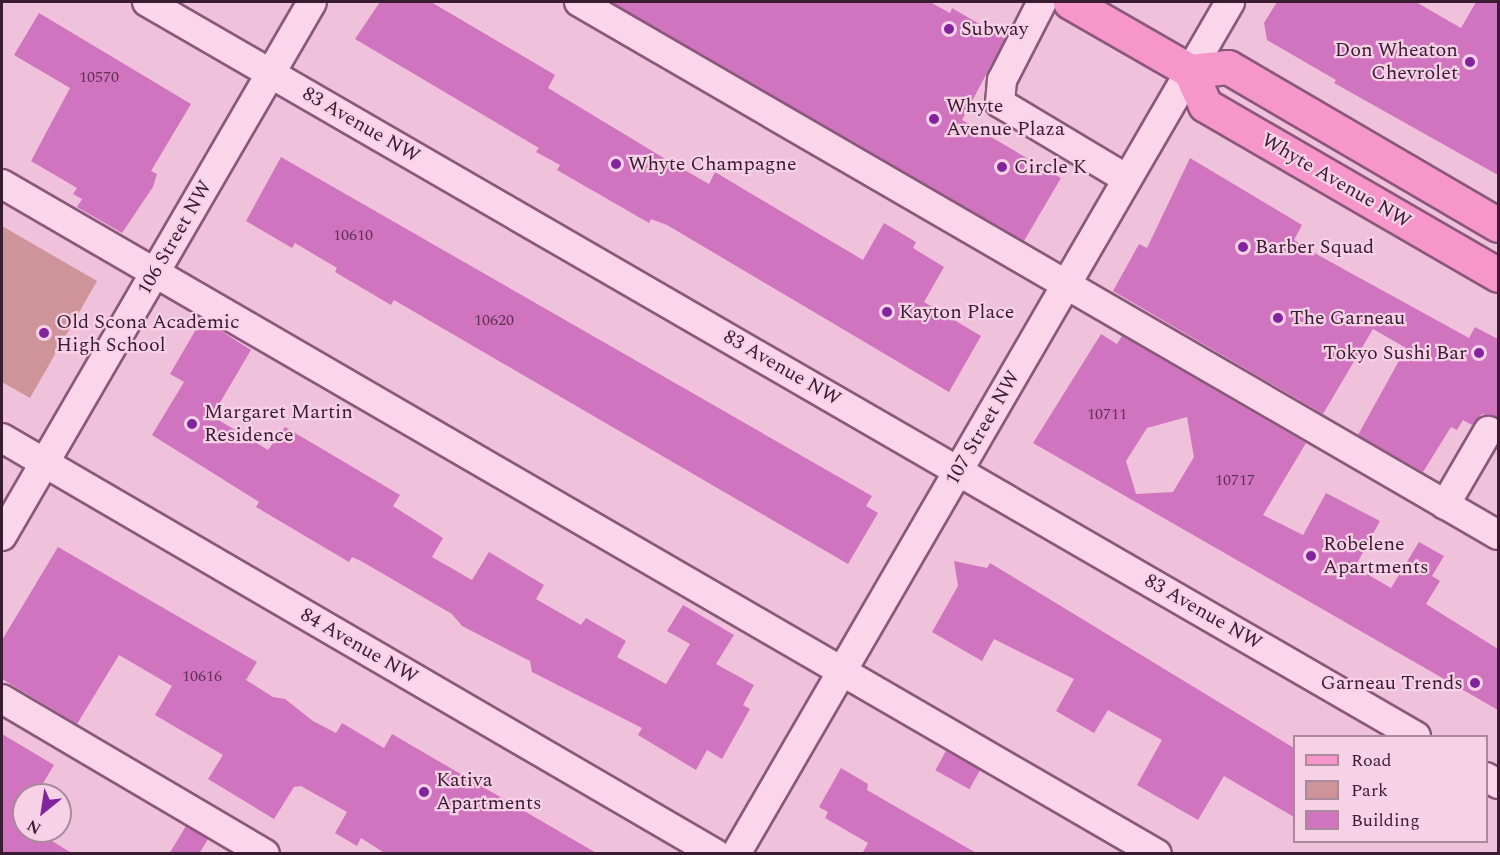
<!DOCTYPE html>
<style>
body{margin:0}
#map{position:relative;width:1500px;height:855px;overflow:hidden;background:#f0c1da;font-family:Spectral,serif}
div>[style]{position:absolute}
.green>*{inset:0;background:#cf949a}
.building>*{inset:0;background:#d174bf;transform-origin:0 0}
.roads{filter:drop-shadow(2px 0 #8b577b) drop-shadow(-2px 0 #8b577b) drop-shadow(0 2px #8b577b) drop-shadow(0 -2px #8b577b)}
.minor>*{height:28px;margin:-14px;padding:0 14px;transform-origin:14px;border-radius:14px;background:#fbd5e9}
.major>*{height:33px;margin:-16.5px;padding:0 16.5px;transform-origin:16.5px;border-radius:16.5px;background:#f696ca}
.dots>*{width:16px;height:16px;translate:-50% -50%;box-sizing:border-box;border:3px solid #f7d1e5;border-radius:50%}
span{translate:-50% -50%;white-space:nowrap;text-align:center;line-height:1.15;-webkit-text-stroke:4.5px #f7d1e5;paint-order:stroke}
.number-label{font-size:16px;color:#603255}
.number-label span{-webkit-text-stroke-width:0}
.poi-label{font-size:20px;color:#3a1c32}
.left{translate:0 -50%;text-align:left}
.right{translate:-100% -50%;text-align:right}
.street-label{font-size:20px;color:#3a1c32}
.frame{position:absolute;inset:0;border:3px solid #3a1c32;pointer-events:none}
.legend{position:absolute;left:1293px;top:735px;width:195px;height:108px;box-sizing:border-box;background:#f7d1e5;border:2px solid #ab899d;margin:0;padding:8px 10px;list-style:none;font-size:18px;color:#3a1c32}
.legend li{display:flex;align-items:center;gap:12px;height:30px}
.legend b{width:30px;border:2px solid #ab899d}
.north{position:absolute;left:12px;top:783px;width:60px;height:60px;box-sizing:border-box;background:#f7d1e5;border:2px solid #ab899d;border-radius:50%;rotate:210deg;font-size:16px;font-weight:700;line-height:24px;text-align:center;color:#3a1c32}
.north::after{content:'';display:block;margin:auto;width:21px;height:27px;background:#81249e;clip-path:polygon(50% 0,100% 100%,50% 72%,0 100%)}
</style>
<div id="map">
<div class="green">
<div style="clip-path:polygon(2px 226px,97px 281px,30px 398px,2px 382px)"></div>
</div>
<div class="building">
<div style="clip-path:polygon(380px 2px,431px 2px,555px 75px,548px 88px,672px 163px,709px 184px,715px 172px,863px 260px,884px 223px,916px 242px,913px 248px,944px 267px,924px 302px,981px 336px,949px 392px,667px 225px,651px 219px,649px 223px,557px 170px,560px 165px,536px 152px,539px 148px,355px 39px)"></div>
<div style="clip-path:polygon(611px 2px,930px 2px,950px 13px,952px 8px,1005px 39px,962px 120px,1061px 178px,1024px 241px)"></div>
<div style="clip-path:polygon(1277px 2px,1416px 2px,1461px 28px,1476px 2px,1498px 2px,1498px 175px,1334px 83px,1336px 80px,1267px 40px,1264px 23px)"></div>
<div style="clip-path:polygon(39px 13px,191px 104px,151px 171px,157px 174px,153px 187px,122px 233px,77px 207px,82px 199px,73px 194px,77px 188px,31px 161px,70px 88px,14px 55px)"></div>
<div style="clip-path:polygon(281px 157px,872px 496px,866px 506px,878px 513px,848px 564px,394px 300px,391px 305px,335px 272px,337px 268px,295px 243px,292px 248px,246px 221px)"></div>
<div style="clip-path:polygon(1190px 158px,1302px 225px,1294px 240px,1318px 255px,1469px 338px,1475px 327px,1498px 339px,1498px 419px,1482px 414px,1472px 425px,1463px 420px,1457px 430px,1451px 427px,1423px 472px,1358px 435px,1406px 348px,1373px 329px,1323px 414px,1113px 291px,1139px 244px,1147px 248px)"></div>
<div style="clip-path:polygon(202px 319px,251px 350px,212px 416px,268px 450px,285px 427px,400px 495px,393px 506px,443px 538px,432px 557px,472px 580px,489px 552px,544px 585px,536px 599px,581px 625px,586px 618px,626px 641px,617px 657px,666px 684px,690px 644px,667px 631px,683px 605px,734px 635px,716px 664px,754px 685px,743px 705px,750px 709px,722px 759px,707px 750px,696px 770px,638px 735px,642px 728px,532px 672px,530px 661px,462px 626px,452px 614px,361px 561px,352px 557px,349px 562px,256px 507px,259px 502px,152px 435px,184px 382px,170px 374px)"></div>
<div style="clip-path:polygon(evenodd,1101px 334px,1117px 344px,1122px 336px,1306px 443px,1263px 515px,1303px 535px,1326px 493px,1380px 521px,1355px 567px,1391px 588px,1419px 542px,1444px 556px,1432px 576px,1440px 581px,1426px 604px,1498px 649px,1498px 710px,1033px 443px,1101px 334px,1187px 417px,1194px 457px,1173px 492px,1136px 494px,1126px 461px,1147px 428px,1187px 417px)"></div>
<div style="clip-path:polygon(58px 547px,257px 662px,246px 680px,273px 697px,285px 699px,313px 721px,336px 733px,342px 723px,384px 748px,392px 734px,598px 854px,386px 854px,361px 838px,357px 846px,335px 833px,347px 812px,301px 786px,294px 787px,274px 819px,208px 779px,223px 755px,155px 715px,172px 686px,119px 655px,77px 724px,2px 679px,2px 640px)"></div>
<div style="clip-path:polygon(954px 561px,987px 568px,990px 563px,1294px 748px,1294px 817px,1224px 776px,1198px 820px,1137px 785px,1162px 740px,1108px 710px,1094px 733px,1056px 711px,1074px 679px,994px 639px,982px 661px,932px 632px,958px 586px)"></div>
<div style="clip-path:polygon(2px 734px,54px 765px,36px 795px,24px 795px,20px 822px,24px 831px,36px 831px,73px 854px,2px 854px)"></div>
<div style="left:946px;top:751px;width:39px;height:22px;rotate:29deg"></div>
<div style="clip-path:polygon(841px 768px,868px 784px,867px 790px,978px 854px,862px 854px,868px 843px,825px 818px,828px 812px,819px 807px)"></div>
<div style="clip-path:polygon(186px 826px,208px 839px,199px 854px,169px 854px)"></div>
</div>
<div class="roads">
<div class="minor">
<div style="left:147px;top:2px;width:1466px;rotate:30.05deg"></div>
<div style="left:579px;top:2px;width:1062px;rotate:30.11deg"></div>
<div style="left:1042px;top:2px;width:88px;rotate:117.1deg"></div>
<div style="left:1002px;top:80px;width:23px;rotate:95deg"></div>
<div style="left:1000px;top:103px;width:148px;rotate:30.9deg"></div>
<div style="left:2px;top:184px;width:1335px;rotate:30.12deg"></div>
<div style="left:2px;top:438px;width:826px;rotate:30.23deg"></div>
<div style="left:1445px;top:505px;width:86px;rotate:-59.8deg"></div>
<div style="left:2px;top:536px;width:617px;rotate:-59.86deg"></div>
<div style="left:2px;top:699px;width:305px;rotate:30.5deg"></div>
<div style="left:1486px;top:777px;width:14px;rotate:30deg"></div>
<div style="left:736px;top:854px;width:985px;rotate:-59.89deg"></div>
</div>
<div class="major">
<div style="left:1070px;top:2px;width:138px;rotate:29.9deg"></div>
<div style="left:1190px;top:71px;width:37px;rotate:66deg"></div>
<div style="left:1205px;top:105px;width:339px;rotate:30.1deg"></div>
<div style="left:1190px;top:71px;width:38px;rotate:-6deg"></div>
<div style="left:1228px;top:67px;width:313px;rotate:30.3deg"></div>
</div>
</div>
<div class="dots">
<div style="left:949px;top:29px;background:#81249e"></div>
<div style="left:1470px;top:62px;background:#81249e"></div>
<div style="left:934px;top:119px;background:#81249e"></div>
<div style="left:616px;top:164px;background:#81249e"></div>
<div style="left:1002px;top:167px;background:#81249e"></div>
<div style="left:1243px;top:247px;background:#81249e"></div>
<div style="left:887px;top:312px;background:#81249e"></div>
<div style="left:1278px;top:318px;background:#81249e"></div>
<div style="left:44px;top:333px;background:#81249e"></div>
<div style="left:1479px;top:353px;background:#81249e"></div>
<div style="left:192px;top:424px;background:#81249e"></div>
<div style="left:1311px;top:556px;background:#81249e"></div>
<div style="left:1475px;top:683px;background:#81249e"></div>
<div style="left:424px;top:792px;background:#81249e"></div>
</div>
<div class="number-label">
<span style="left:99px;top:77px">10570</span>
<span style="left:353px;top:235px">10610</span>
<span style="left:494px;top:320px">10620</span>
<span style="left:1107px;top:414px">10711</span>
<span style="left:1235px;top:480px">10717</span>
<span style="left:202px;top:676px">10616</span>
</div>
<div class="poi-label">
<span class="left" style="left:961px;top:29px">Subway</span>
<span class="right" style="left:1458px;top:62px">Don Wheaton<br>Chevrolet</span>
<span class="left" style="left:946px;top:118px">Whyte<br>Avenue Plaza</span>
<span class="left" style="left:628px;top:164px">Whyte Champagne</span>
<span class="left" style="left:1014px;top:167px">Circle K</span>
<span class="left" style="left:1255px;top:247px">Barber Squad</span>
<span class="left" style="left:899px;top:312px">Kayton Place</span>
<span class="left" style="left:1290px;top:318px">The Garneau</span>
<span class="left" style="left:56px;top:334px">Old Scona Academic<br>High School</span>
<span class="right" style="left:1467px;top:353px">Tokyo Sushi Bar</span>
<span class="left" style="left:204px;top:424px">Margaret Martin<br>Residence</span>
<span class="left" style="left:1323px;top:556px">Robelene<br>Apartments</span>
<span class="right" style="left:1463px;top:683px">Garneau Trends</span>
<span class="left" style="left:436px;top:792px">Kativa<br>Apartments</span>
</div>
<div class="street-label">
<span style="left:361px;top:125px;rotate:30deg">83 Avenue NW</span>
<span style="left:1336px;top:181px;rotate:30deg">Whyte Avenue NW</span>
<span style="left:175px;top:238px;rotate:-60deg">106 Street NW</span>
<span style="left:782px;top:368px;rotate:30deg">83 Avenue NW</span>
<span style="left:983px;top:428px;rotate:-60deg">107 Street NW</span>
<span style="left:1203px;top:612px;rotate:30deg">83 Avenue NW</span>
<span style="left:359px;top:646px;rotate:30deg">84 Avenue NW</span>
</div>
<div class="frame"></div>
<ul class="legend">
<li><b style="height:8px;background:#f696ca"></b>Road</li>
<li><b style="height:16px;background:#cf949a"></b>Park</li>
<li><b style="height:16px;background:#d174bf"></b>Building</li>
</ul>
<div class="north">N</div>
</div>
